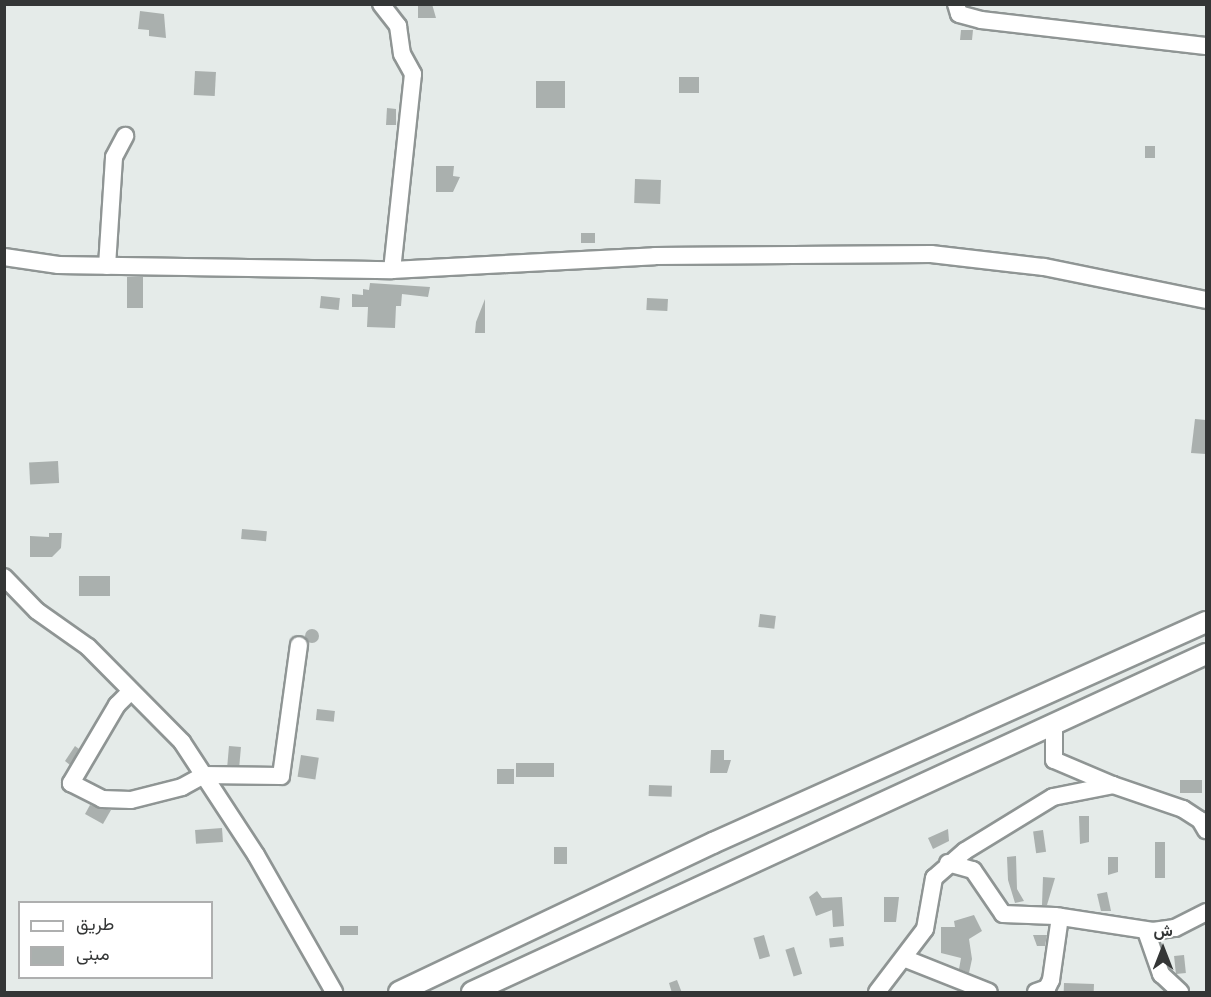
<!DOCTYPE html>
<meta charset="utf-8">
<style>
body{margin:0}
#map{position:relative;width:1211px;height:997px;overflow:hidden;background:#e5ebe9;font-family:"Public Sans",Vazirmatn,sans-serif}
div>[style]{position:absolute}
.building>*{inset:0;background:#aab0ae;transform-origin:0 0}
.round{border-radius:50%}
.roads{filter:drop-shadow(2px 0 #8f9594) drop-shadow(-2px 0 #8f9594) drop-shadow(0 2px #8f9594) drop-shadow(0 -2px #8f9594)}
.minor>*{height:16px;margin:-8px;padding:0 8px;transform-origin:8px;border-radius:8px;background:#fff}
.major>*{height:20px;margin:-10px;padding:0 10px;transform-origin:10px;border-radius:10px;background:#fff}
span{translate:-50% -50%;white-space:nowrap;text-align:center;line-height:1.15;-webkit-text-stroke:4.5px #fff;paint-order:stroke}
.frame{position:absolute;inset:0;border:6px solid #343636;pointer-events:none}
.legend{position:absolute;left:18px;top:901px;width:195px;height:78px;box-sizing:border-box;background:#fff;border:2px solid #aeafaf;margin:0;padding:8px 10px;list-style:none;font-size:18px;color:#343636}
.legend li{display:flex;align-items:center;gap:12px;height:30px}
.legend b{width:30px;border:2px solid #aeafaf}
.north{position:absolute;left:1133px;top:919px;width:60px;height:60px;-webkit-text-stroke:4px #fff;paint-order:stroke;rotate:0deg;font-size:16px;font-weight:700;line-height:24px;text-align:center;color:#343636}
.north::after{content:'';display:block;margin:auto;width:21px;height:27px;background:#343636;clip-path:polygon(50% 0,100% 100%,50% 72%,0 100%)}
</style>
<div id="map">
<div class="building">
<div style="clip-path:polygon(418px 4px,432px 4px,436px 18px,418px 18px)"></div>
<div style="clip-path:polygon(140px 11px,164px 14px,166px 38px,149px 36px,149px 30px,138px 29px)"></div>
<div style="clip-path:polygon(961px 30px,973px 30px,972px 40px,960px 40px)"></div>
<div style="left:195px;top:71px;width:21px;height:24px;rotate:3deg"></div>
<div style="left:699px;top:77px;width:16px;height:20px;rotate:90deg"></div>
<div style="left:536px;top:81px;width:29px;height:27px"></div>
<div style="clip-path:polygon(387px 108px,396px 109px,396px 125px,386px 125px)"></div>
<div style="left:1145px;top:146px;width:10px;height:12px"></div>
<div style="clip-path:polygon(436px 166px,454px 166px,453px 176px,460px 177px,453px 192px,436px 192px)"></div>
<div style="left:635px;top:179px;width:26px;height:24px;rotate:2deg"></div>
<div style="left:581px;top:233px;width:14px;height:10px"></div>
<div style="left:127px;top:277px;width:16px;height:31px"></div>
<div style="clip-path:polygon(370px 283px,430px 287px,428px 297px,402px 294px,401px 306px,396px 306px,395px 328px,367px 327px,368px 307px,352px 307px,352px 294px,363px 295px,363px 289px,369px 290px)"></div>
<div style="left:321px;top:296px;width:19px;height:12px;rotate:6deg"></div>
<div style="left:647px;top:298px;width:21px;height:12px;rotate:3deg"></div>
<div style="clip-path:polygon(485px 299px,485px 333px,475px 333px,476px 322px)"></div>
<div style="clip-path:polygon(1195px 419px,1206px 420px,1206px 454px,1191px 453px)"></div>
<div style="left:58px;top:461px;width:22px;height:29px;rotate:87deg"></div>
<div style="left:242px;top:529px;width:25px;height:10px;rotate:5deg"></div>
<div style="clip-path:polygon(49px 533px,62px 533px,61px 548px,52px 557px,30px 557px,30px 536px,49px 537px)"></div>
<div style="left:79px;top:576px;width:31px;height:20px"></div>
<div style="left:760px;top:614px;width:16px;height:13px;rotate:7deg"></div>
<div class="round" style="left:305px;top:629px;width:14px;height:14px"></div>
<div style="left:317px;top:709px;width:18px;height:11px;rotate:6deg"></div>
<div style="clip-path:polygon(75px 746px,79px 749px,70px 765px,65px 761px)"></div>
<div style="left:229px;top:746px;width:12px;height:19px;rotate:5deg"></div>
<div style="clip-path:polygon(711px 750px,724px 750px,724px 760px,731px 760px,727px 773px,710px 773px)"></div>
<div style="left:301px;top:755px;width:18px;height:22px;rotate:9deg"></div>
<div style="left:516px;top:763px;width:38px;height:14px"></div>
<div style="left:497px;top:769px;width:17px;height:15px"></div>
<div style="left:1180px;top:780px;width:22px;height:13px"></div>
<div style="left:649px;top:785px;width:23px;height:11px;rotate:2deg"></div>
<div style="clip-path:polygon(90px 805px,111px 810px,103px 824px,85px 814px)"></div>
<div style="clip-path:polygon(1079px 816px,1089px 816px,1089px 842px,1080px 844px)"></div>
<div style="left:222px;top:828px;width:14px;height:27px;rotate:86deg"></div>
<div style="clip-path:polygon(948px 829px,949px 841px,933px 849px,928px 838px)"></div>
<div style="left:1043px;top:830px;width:22px;height:10px;rotate:82deg"></div>
<div style="left:1155px;top:842px;width:10px;height:36px"></div>
<div style="left:554px;top:847px;width:13px;height:17px"></div>
<div style="clip-path:polygon(1016px 856px,1017px 889px,1024px 901px,1015px 903px,1008px 880px,1007px 857px)"></div>
<div style="clip-path:polygon(1108px 857px,1118px 857px,1118px 872px,1108px 875px)"></div>
<div style="clip-path:polygon(1043px 877px,1055px 878px,1047px 905px,1042px 905px)"></div>
<div style="clip-path:polygon(817px 891px,822px 898px,842px 897px,844px 926px,833px 927px,832px 910px,816px 916px,809px 897px)"></div>
<div style="clip-path:polygon(1107px 892px,1111px 911px,1101px 911px,1097px 894px)"></div>
<div style="clip-path:polygon(884px 897px,899px 897px,896px 922px,884px 922px)"></div>
<div style="clip-path:polygon(974px 915px,982px 931px,969px 939px,972px 959px,969px 973px,959px 969px,961px 958px,941px 953px,941px 927px,955px 927px,954px 921px)"></div>
<div style="left:340px;top:926px;width:18px;height:9px"></div>
<div style="left:764px;top:935px;width:22px;height:11px;rotate:74deg"></div>
<div style="clip-path:polygon(1033px 935px,1047px 935px,1045px 946px,1037px 946px)"></div>
<div style="left:843px;top:937px;width:9px;height:14px;rotate:84deg"></div>
<div style="left:794px;top:947px;width:28px;height:9px;rotate:73deg"></div>
<div style="left:1184px;top:955px;width:18px;height:10px;rotate:84deg"></div>
<div style="clip-path:polygon(677px 980px,682px 993px,672px 993px,669px 983px)"></div>
<div style="left:1064px;top:983px;width:30px;height:10px;rotate:2deg"></div>
</div>
<div class="roads">
<div class="minor">
<div style="left:381px;top:4px;width:28px;rotate:52deg"></div>
<div style="left:398px;top:26px;width:28px;rotate:82deg"></div>
<div style="left:402px;top:54px;width:23px;rotate:61deg"></div>
<div style="left:413px;top:74px;width:197px;rotate:96.1deg"></div>
<div style="left:956px;top:4px;width:10px;rotate:73deg"></div>
<div style="left:959px;top:14px;width:23px;rotate:15deg"></div>
<div style="left:981px;top:20px;width:226px;rotate:6.6deg"></div>
<div style="left:4px;top:257px;width:55px;rotate:8.4deg"></div>
<div style="left:58px;top:265px;width:334px;rotate:0.9deg"></div>
<div style="left:392px;top:270px;width:263px;rotate:-3deg"></div>
<div style="left:655px;top:256px;width:276px;rotate:-0.4deg"></div>
<div style="left:931px;top:254px;width:114px;rotate:6.6deg"></div>
<div style="left:1044px;top:267px;width:165px;rotate:11.5deg"></div>
<div style="left:107px;top:266px;width:109px;rotate:-86.3deg"></div>
<div style="left:114px;top:157px;width:24px;rotate:-62deg"></div>
<div style="left:4px;top:577px;width:47px;rotate:45.9deg"></div>
<div style="left:37px;top:611px;width:62px;rotate:35.2deg"></div>
<div style="left:88px;top:647px;width:134px;rotate:45.3deg"></div>
<div style="left:182px;top:742px;width:135px;rotate:56.8deg"></div>
<div style="left:256px;top:855px;width:158px;rotate:60.3deg"></div>
<div style="left:131px;top:691px;width:20px;rotate:135deg"></div>
<div style="left:117px;top:705px;width:91px;rotate:120.5deg"></div>
<div style="left:71px;top:783px;width:35px;rotate:27deg"></div>
<div style="left:102px;top:799px;width:29px;rotate:2deg"></div>
<div style="left:131px;top:800px;width:53px;rotate:-14.3deg"></div>
<div style="left:182px;top:787px;width:25px;rotate:-29deg"></div>
<div style="left:204px;top:775px;width:77px;rotate:0.7deg"></div>
<div style="left:281px;top:776px;width:132px;rotate:-82.2deg"></div>
<div style="left:1054px;top:724px;width:36px;rotate:90deg"></div>
<div style="left:1054px;top:760px;width:64px;rotate:23deg"></div>
<div style="left:948px;top:863px;width:26px;rotate:16deg"></div>
<div style="left:973px;top:870px;width:53px;rotate:55.7deg"></div>
<div style="left:1003px;top:914px;width:52px;rotate:2.2deg"></div>
<div style="left:1055px;top:916px;width:99px;rotate:8.7deg"></div>
<div style="left:1153px;top:931px;width:22px;rotate:-8deg"></div>
<div style="left:1175px;top:928px;width:35px;rotate:-27deg"></div>
<div style="left:1146px;top:931px;width:46px;rotate:70.8deg"></div>
<div style="left:1161px;top:974px;width:26px;rotate:43deg"></div>
<div style="left:906px;top:959px;width:89px;rotate:21.7deg"></div>
<div style="left:877px;top:992px;width:79px;rotate:-52.7deg"></div>
<div style="left:925px;top:929px;width:52px;rotate:-80deg"></div>
<div style="left:934px;top:878px;width:41px;rotate:-41.1deg"></div>
<div style="left:965px;top:851px;width:103px;rotate:-31.5deg"></div>
<div style="left:1053px;top:797px;width:61px;rotate:-11.3deg"></div>
<div style="left:1113px;top:785px;width:74px;rotate:18.9deg"></div>
<div style="left:1183px;top:809px;width:20px;rotate:33deg"></div>
<div style="left:1200px;top:820px;width:12px;rotate:59deg"></div>
<div style="left:1036px;top:992px;width:12px;rotate:-20deg"></div>
<div style="left:1047px;top:988px;width:9px;rotate:-63deg"></div>
<div style="left:1051px;top:980px;width:64px;rotate:-81.9deg"></div>
</div>
<div class="major">
<div style="left:399px;top:992px;width:348px;rotate:-25.4deg"></div>
<div style="left:713px;top:843px;width:540px;rotate:-24.15deg"></div>
<div style="left:472px;top:992px;width:808px;rotate:-24.73deg"></div>
</div>
</div>
<div class="frame"></div>
<ul class="legend">
<li><b style="height:8px;background:#fff"></b>طريق</li>
<li><b style="height:16px;background:#aab0ae"></b>مبنى</li>
</ul>
<div class="north">ش</div>
</div>
